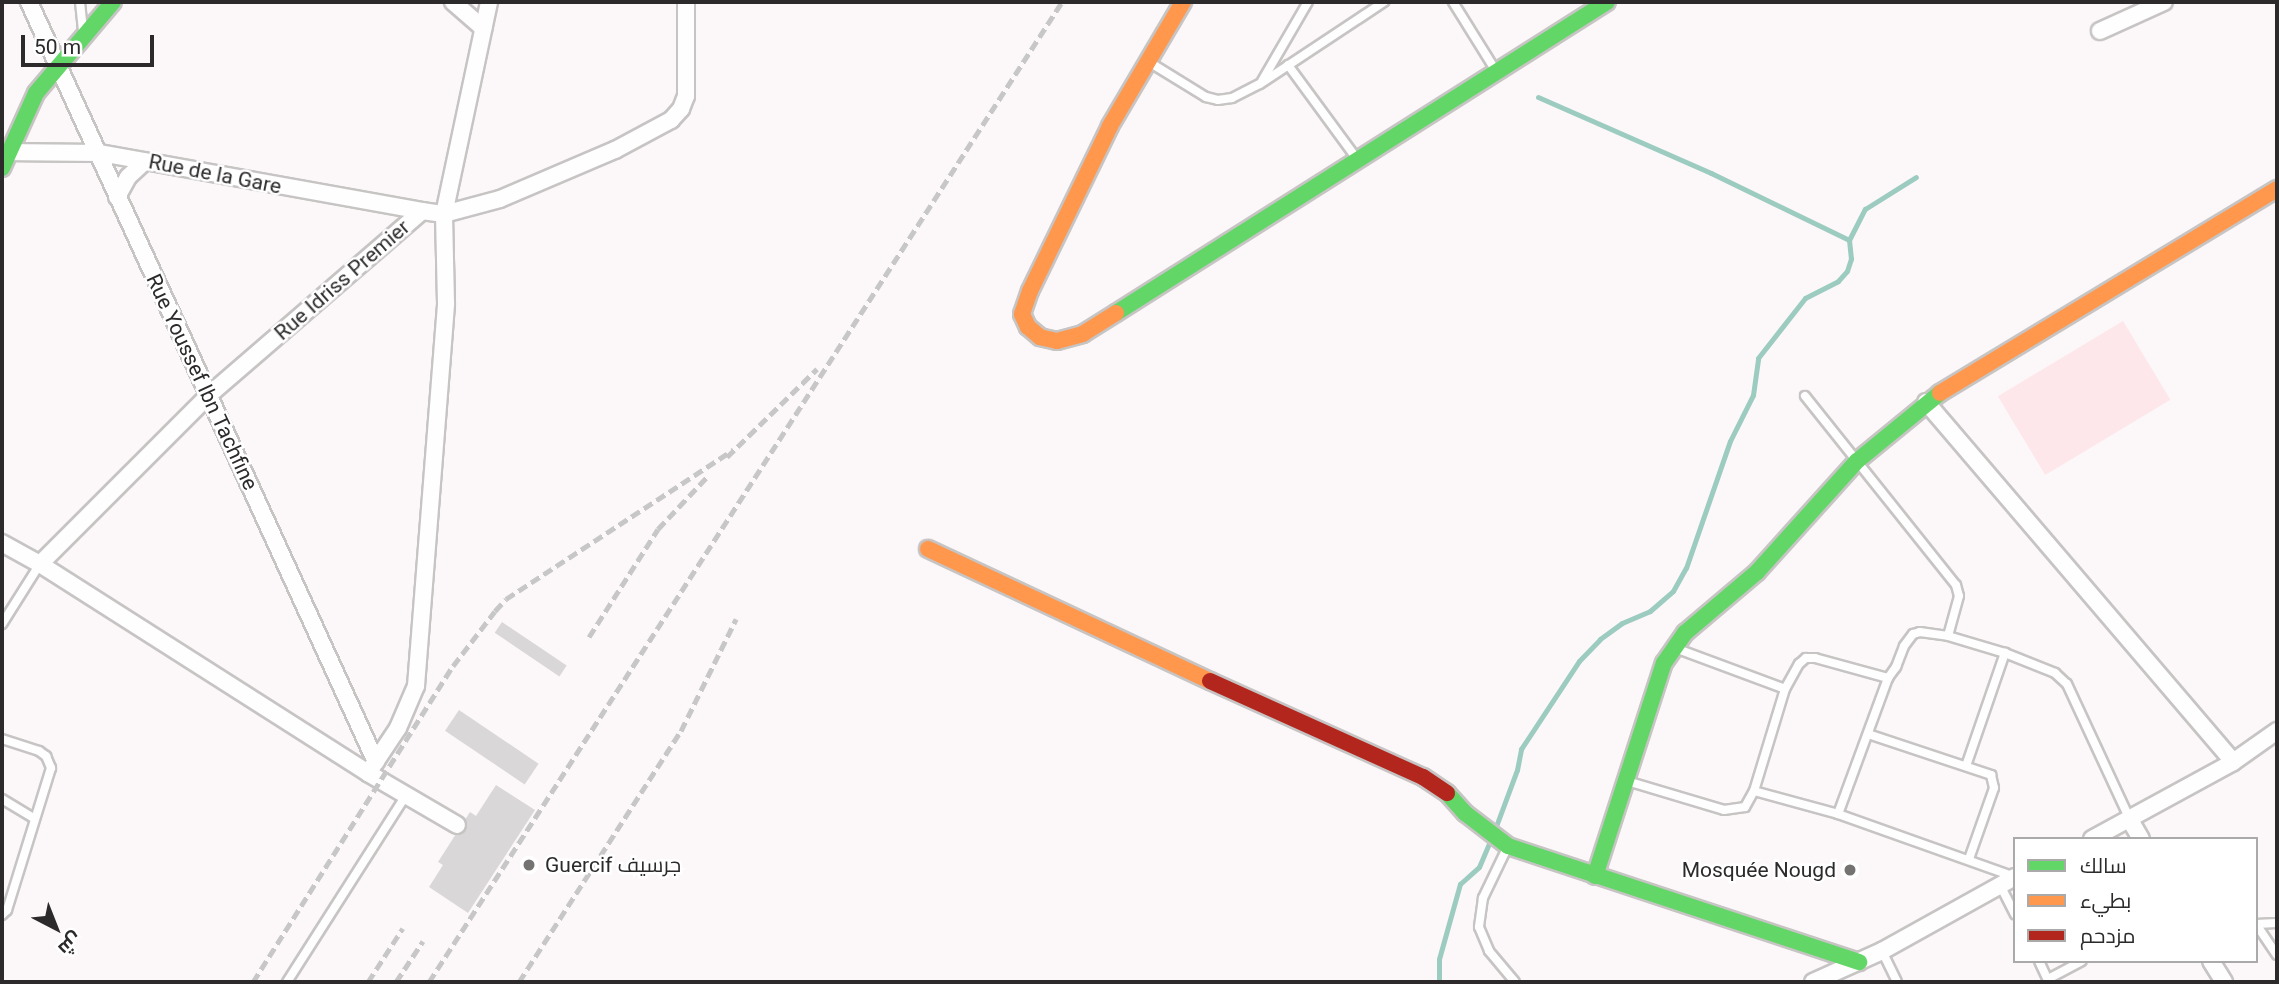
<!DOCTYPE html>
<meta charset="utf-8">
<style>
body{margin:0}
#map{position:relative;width:2279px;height:984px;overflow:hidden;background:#fcf7f8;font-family:Roboto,Cairo,sans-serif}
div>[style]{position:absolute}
.green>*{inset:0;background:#fde7eb;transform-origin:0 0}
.stream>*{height:5px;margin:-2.5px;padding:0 2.5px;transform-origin:2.5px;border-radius:2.5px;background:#9ccbc0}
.building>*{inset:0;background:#dad7d8;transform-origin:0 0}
.roads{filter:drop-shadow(2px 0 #c7c4c4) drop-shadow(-2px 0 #c7c4c4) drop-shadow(0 2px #c7c4c4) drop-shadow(0 -2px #c7c4c4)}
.lane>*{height:8px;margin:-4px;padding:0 4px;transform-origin:4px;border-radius:4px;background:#fffefe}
.street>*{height:16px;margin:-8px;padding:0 8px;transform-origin:8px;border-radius:8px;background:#fffefe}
.fast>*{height:16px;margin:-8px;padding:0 8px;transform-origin:8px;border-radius:8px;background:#63d668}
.slow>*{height:16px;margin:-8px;padding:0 8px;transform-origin:8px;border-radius:8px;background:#ff974d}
.jam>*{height:16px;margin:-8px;padding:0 8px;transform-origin:8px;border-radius:8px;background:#b3261e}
.rail>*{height:5px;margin-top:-2.5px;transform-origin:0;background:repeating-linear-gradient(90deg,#c7c7c7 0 10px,transparent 0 15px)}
.dots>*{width:19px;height:19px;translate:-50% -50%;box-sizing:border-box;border:4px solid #fff;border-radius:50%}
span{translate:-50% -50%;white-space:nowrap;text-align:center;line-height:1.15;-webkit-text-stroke:5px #fff;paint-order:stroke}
.street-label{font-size:21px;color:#2c2a2a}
.poi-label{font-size:21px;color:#2c2a2a}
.left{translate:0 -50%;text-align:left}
.right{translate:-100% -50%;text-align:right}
.frame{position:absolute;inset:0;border:4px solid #2c2a2a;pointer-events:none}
.legend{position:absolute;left:2013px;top:837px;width:245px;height:126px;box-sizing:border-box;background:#fff;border:2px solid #abaaaa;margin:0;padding:9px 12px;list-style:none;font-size:21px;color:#2c2a2a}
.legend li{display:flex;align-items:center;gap:14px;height:35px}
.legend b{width:35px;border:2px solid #abaaaa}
.north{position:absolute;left:21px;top:893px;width:70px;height:70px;-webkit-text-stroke:5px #fff;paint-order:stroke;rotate:138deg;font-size:19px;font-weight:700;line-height:28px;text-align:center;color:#2c2a2a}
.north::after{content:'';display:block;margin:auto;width:24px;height:32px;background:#2c2a2a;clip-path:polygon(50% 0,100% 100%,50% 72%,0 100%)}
.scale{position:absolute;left:21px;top:35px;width:133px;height:32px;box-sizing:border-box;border:4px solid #2c2a2a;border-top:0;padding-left:9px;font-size:21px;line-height:24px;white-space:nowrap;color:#2c2a2a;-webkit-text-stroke:5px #fff;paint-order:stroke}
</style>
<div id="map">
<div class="green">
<div style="left:2123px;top:321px;width:92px;height:146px;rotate:59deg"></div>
</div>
<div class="stream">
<div style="left:1538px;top:97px;width:189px;rotate:23.7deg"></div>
<div style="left:1711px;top:173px;width:153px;rotate:25.9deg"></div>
<div style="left:1495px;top:829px;width:63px;rotate:-69.6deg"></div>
<div style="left:1517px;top:770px;width:21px;rotate:-79deg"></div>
<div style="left:1521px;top:749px;width:105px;rotate:-56.6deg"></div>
<div style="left:1579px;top:661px;width:30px;rotate:-46deg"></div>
<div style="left:1600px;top:639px;width:27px;rotate:-36deg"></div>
<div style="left:1622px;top:623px;width:30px;rotate:-23deg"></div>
<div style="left:1650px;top:611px;width:30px;rotate:-41deg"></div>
<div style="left:1673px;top:591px;width:26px;rotate:-61deg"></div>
<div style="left:1686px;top:568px;width:134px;rotate:-70.9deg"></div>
<div style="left:1730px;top:441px;width:51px;rotate:-63.4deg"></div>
<div style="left:1753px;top:395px;width:37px;rotate:-82deg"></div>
<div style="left:1758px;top:358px;width:76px;rotate:-51.9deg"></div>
<div style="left:1805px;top:298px;width:37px;rotate:-27deg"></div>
<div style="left:1838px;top:281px;width:13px;rotate:-48deg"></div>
<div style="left:1847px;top:271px;width:13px;rotate:-72deg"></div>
<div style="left:1851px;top:259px;width:19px;rotate:-96deg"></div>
<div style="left:1849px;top:240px;width:35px;rotate:-63deg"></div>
<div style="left:1865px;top:209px;width:60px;rotate:-32.1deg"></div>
<div style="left:1439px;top:982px;width:23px;rotate:-90deg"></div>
<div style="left:1439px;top:959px;width:78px;rotate:-74.4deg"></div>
<div style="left:1460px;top:884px;width:25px;rotate:-42deg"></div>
<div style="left:1479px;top:867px;width:30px;rotate:-67deg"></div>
</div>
<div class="building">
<div style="left:502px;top:622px;width:78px;height:13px;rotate:34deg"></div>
<div style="left:459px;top:710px;width:96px;height:25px;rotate:34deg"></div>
<div style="clip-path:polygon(496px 785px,535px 810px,468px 913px,429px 887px,443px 865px,438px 862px,470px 812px,476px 816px)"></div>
</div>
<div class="roads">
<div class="lane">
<div style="left:80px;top:2px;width:28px;rotate:84deg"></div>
<div style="left:1453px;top:2px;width:81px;rotate:58.1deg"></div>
<div style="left:1149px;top:62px;width:67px;rotate:31.6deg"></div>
<div style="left:1206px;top:97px;width:12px;rotate:14deg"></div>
<div style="left:1218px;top:100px;width:14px;rotate:-8deg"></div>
<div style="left:1232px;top:98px;width:31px;rotate:-27deg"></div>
<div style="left:1260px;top:84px;width:149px;rotate:-33.5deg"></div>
<div style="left:1288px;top:65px;width:117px;rotate:53.7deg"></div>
<div style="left:1262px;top:81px;width:91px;rotate:-59.8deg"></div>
<div style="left:1805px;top:396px;width:242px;rotate:51.4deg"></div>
<div style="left:1956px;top:585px;width:11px;rotate:75deg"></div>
<div style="left:1959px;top:596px;width:41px;rotate:105.4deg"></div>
<div style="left:2px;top:624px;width:71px;rotate:-57.7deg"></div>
<div style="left:1675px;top:648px;width:117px;rotate:20.4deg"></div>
<div style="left:1785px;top:689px;width:29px;rotate:-61deg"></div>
<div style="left:1799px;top:664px;width:9px;rotate:-41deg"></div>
<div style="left:1806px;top:658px;width:9px"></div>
<div style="left:1815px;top:658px;width:76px;rotate:15.3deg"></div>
<div style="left:1888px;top:678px;width:14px;rotate:-54deg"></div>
<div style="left:1896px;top:667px;width:22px;rotate:-69deg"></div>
<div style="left:1904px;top:646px;width:15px;rotate:-53deg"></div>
<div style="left:1913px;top:634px;width:7px;rotate:-16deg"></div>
<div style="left:1920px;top:632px;width:28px;rotate:8deg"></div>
<div style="left:1948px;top:636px;width:59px;rotate:16.6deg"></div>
<div style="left:2005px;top:653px;width:54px;rotate:21.8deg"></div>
<div style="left:2055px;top:673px;width:16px;rotate:43deg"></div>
<div style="left:2067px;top:684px;width:150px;rotate:65.1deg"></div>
<div style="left:1868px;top:734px;width:130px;rotate:18.4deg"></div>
<div style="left:1991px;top:775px;width:13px;rotate:77deg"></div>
<div style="left:1994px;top:788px;width:75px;rotate:109.4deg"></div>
<div style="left:2px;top:739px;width:39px;rotate:18deg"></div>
<div style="left:39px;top:751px;width:9px;rotate:36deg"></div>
<div style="left:46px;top:756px;width:13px;rotate:67deg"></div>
<div style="left:51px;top:768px;width:149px;rotate:107.2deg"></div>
<div style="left:7px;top:910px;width:7px;rotate:135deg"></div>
<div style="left:1966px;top:766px;width:120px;rotate:-71deg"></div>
<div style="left:1627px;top:781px;width:101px;rotate:16.6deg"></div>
<div style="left:1724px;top:810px;width:21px;rotate:-8deg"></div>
<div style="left:1745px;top:807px;width:18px;rotate:-61deg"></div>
<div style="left:1754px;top:791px;width:107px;rotate:-73.1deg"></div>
<div style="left:1754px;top:791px;width:87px;rotate:15.3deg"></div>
<div style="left:1838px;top:814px;width:188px;rotate:19.6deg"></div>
<div style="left:2px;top:799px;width:37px;rotate:31deg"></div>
<div style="left:1838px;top:814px;width:145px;rotate:-69.8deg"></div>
<div style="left:1508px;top:846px;width:58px;rotate:115.7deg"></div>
<div style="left:1483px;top:898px;width:29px;rotate:98deg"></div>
<div style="left:1479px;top:927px;width:26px;rotate:67deg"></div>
<div style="left:1489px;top:951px;width:40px;rotate:50deg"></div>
<div style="left:2000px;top:885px;width:33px;rotate:63deg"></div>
<div style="left:2256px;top:924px;width:37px;rotate:56deg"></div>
<div style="left:2256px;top:924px;width:21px;rotate:-3deg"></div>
<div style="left:1882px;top:951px;width:34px;rotate:64deg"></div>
<div style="left:2039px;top:961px;width:23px;rotate:65deg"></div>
<div style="left:2048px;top:979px;width:38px;rotate:-28deg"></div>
<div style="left:287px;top:982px;width:222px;rotate:-57.5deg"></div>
</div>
<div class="street">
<div style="left:29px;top:2px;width:835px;rotate:65.46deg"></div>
<div style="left:453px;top:2px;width:40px;rotate:41deg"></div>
<div style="left:2100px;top:31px;width:70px;rotate:-24.4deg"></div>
<div style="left:2px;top:152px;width:98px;rotate:0.6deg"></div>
<div style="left:100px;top:153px;width:327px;rotate:10.2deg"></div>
<div style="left:117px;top:197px;width:23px;rotate:-61deg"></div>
<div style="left:128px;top:177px;width:23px;rotate:-43deg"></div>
<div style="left:1926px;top:402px;width:473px;rotate:49.5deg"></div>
<div style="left:2px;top:543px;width:43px;rotate:28.9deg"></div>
<div style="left:40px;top:564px;width:389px;rotate:32.5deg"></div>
<div style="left:368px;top:773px;width:103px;rotate:30.3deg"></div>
<div style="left:40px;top:564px;width:239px;rotate:-45deg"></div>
<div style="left:209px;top:395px;width:281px;rotate:-40.8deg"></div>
<div style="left:422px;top:211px;width:22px;rotate:8deg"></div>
<div style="left:444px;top:214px;width:58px;rotate:-15deg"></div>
<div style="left:500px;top:199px;width:125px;rotate:-23.1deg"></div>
<div style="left:615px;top:150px;width:64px;rotate:-28.2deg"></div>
<div style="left:671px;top:120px;width:15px;rotate:-48deg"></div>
<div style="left:681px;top:109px;width:14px;rotate:-69deg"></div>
<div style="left:686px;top:96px;width:94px;rotate:-90deg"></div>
<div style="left:368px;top:773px;width:54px;rotate:-56.3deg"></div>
<div style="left:398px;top:728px;width:46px;rotate:-66.8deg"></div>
<div style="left:416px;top:686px;width:384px;rotate:-85.5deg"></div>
<div style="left:446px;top:303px;width:89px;rotate:-91.3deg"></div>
<div style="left:444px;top:214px;width:217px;rotate:-78deg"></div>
<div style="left:2130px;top:820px;width:22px;rotate:60deg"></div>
<div style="left:2092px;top:839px;width:161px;rotate:-28.6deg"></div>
<div style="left:2233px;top:762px;width:54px;rotate:-35.2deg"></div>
<div style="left:2211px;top:961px;width:25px;rotate:58deg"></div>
<div style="left:1813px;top:982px;width:76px;rotate:-24.2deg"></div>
<div style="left:1882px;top:951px;width:152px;rotate:-29.1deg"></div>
</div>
<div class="fast">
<div style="left:2px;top:168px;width:82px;rotate:-65.6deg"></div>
<div style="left:36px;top:93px;width:119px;rotate:-49.8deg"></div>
<div style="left:1116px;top:313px;width:581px;rotate:-32.35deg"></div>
<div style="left:1447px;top:793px;width:27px;rotate:48deg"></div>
<div style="left:1465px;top:813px;width:54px;rotate:37.5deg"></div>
<div style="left:1508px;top:846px;width:370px;rotate:18.3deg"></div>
<div style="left:1595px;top:876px;width:224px;rotate:-72.1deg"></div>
<div style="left:1664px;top:663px;width:37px;rotate:-55deg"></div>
<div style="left:1685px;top:633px;width:94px;rotate:-40.3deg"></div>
<div style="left:1757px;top:572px;width:149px;rotate:-48deg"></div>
<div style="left:1857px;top:461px;width:107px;rotate:-39.3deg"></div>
</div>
<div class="slow">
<div style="left:1116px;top:313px;width:39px;rotate:148deg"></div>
<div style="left:1083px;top:334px;width:27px;rotate:165deg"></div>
<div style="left:1057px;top:341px;width:17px;rotate:-167deg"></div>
<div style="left:1040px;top:337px;width:16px;rotate:-140deg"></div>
<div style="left:1028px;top:327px;width:14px;rotate:-115deg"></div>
<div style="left:1022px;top:314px;width:24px;rotate:-71deg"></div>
<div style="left:1030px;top:291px;width:183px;rotate:-64.1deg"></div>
<div style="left:1110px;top:126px;width:144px;rotate:-59.5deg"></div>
<div style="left:1940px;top:393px;width:394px;rotate:-31.2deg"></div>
<div style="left:928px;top:549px;width:311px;rotate:25.1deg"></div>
</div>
<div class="jam">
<div style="left:1210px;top:681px;width:234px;rotate:24.3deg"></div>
<div style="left:1423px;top:777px;width:29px;rotate:34deg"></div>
</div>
</div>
<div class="rail">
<div style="left:727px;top:457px;width:126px;rotate:-44.4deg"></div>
<div style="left:589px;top:637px;width:128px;rotate:-57.4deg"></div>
<div style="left:658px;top:529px;width:71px;rotate:-46.7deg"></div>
<div style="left:253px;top:982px;width:374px;rotate:-57.7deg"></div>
<div style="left:453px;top:666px;width:69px;rotate:-52.6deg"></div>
<div style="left:495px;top:611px;width:16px;rotate:-47deg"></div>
<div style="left:506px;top:599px;width:272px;rotate:-33.3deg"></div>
<div style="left:368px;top:982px;width:64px;rotate:-57.1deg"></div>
<div style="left:396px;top:982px;width:49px;rotate:-56.6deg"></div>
<div style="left:429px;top:982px;width:1167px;rotate:-57.14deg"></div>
<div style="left:519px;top:982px;width:299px;rotate:-57.2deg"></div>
<div style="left:681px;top:731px;width:125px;rotate:-63.8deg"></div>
</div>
<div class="dots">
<div style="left:529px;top:865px;background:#757272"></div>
<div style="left:1850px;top:870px;background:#757272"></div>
</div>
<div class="street-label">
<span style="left:215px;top:174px;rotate:11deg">Rue de la Gare</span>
<span style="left:342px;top:280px;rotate:-41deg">Rue Idriss Premier</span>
<span style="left:202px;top:382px;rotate:65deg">Rue Youssef Ibn Tachfine</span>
</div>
<div class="poi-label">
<span class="left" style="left:545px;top:865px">Guercif جرسيف</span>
<span class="right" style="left:1836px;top:870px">Mosquée Nougd</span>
</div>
<div class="frame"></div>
<ul class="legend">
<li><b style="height:9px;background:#63d668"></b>سالك</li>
<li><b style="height:9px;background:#ff974d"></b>بطيء</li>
<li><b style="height:9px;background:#b3261e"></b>مزدحم</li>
</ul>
<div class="north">ش</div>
<div class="scale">50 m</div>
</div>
